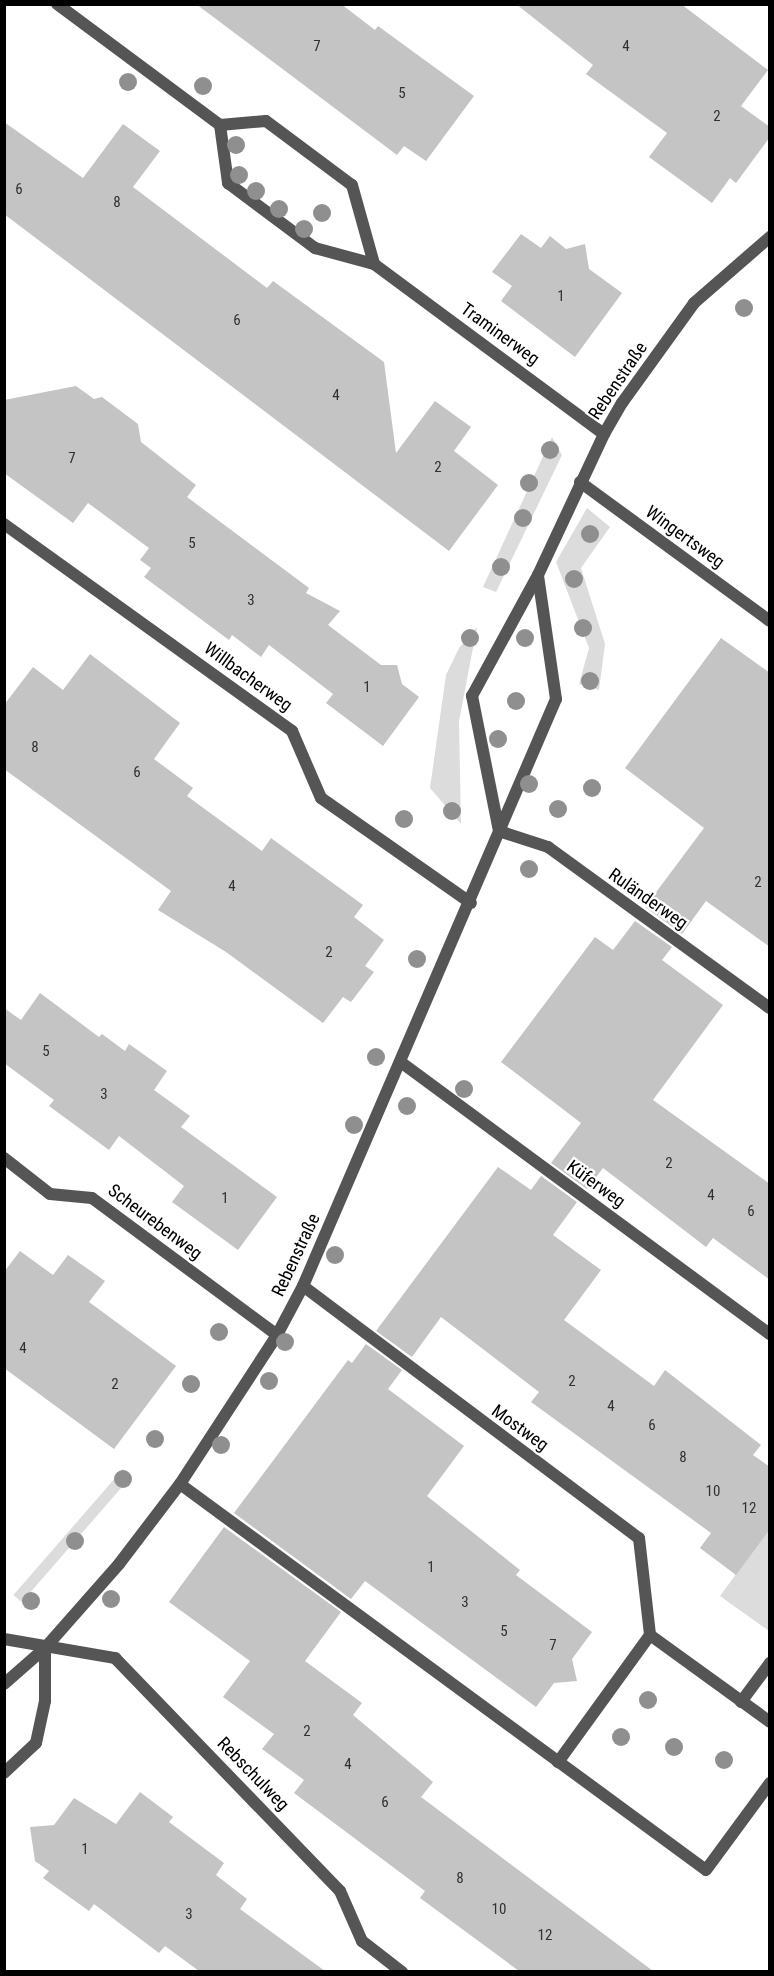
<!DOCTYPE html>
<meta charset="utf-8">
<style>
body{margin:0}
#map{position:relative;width:774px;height:1976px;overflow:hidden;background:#fff;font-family:"Roboto Condensed",sans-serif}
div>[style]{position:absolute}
.green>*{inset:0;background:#dcdcdc;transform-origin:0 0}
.building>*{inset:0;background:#c4c4c4}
.street>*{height:12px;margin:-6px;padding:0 6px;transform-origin:6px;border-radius:6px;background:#555}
.trees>*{width:18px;height:18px;margin:-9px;border-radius:50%;background:#8f8f8f}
span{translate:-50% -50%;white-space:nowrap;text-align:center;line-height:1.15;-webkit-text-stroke:4.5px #fff;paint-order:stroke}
.number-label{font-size:15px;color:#313131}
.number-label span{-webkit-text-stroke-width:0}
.street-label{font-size:18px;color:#000}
.frame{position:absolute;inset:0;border:6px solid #000;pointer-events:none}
</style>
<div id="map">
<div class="green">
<div style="clip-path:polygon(552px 437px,562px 455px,496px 592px,483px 587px)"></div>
<div style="clip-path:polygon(587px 508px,610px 527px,581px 568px,605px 644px,599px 690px,579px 684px,589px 648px,556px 562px)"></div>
<div style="clip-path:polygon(477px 627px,459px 721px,461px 824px,430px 788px,446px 675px,459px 648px)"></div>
<div style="left:123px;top:1469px;width:11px;height:167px;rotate:41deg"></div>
<div style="clip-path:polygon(769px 1529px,769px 1631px,720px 1596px)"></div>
</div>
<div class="building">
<div style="clip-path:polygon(196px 4px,341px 4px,375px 30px,378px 26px,474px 96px,426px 161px,404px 146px,397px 155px)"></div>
<div style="clip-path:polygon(516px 4px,681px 4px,768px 70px,741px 106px,770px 127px,770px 137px,736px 183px,730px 178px,712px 203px,649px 157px,667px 133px,586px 74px,593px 65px)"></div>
<div style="clip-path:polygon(4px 122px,83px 178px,123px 124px,160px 151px,133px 187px,267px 288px,273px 281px,384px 362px,396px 453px,435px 401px,471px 427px,454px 451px,498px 485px,449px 551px,4px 214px)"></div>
<div style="clip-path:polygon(521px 234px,541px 248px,550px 236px,566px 249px,585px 244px,589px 269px,622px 293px,575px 357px,501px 301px,512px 286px,492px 272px)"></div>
<div style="clip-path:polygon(76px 386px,94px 399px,102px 397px,138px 424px,141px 442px,196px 485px,187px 497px,309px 588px,306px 593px,340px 611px,328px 625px,381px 665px,397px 665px,402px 684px,419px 697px,383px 746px,326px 703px,333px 694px,269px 645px,261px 657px,232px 635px,229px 640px,144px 577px,151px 568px,140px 560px,149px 548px,88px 503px,73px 523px,4px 473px,4px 400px)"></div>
<div style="clip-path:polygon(721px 638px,770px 673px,770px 947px,706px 901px,682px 934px,645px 907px,704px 828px,625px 768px)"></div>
<div style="clip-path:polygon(90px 654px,180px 723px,154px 759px,193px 788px,187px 796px,262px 851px,271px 838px,363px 905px,354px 917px,384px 940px,365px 966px,374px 972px,351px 1002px,343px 997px,323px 1023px,226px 952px,158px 910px,171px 891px,4px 769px,4px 705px,33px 667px,63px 690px)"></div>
<div style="clip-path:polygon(635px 921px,672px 947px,662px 960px,723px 1005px,653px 1100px,770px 1184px,770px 1280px,713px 1238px,706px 1247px,603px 1168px,587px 1189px,551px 1163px,581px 1123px,501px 1062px,595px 937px,613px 950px)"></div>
<div style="clip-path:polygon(40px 993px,99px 1037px,102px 1034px,125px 1051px,129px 1044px,167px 1071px,154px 1090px,190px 1116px,181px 1127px,277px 1197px,238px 1250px,172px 1202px,184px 1186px,119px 1136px,109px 1150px,49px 1106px,54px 1100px,4px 1063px,4px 1008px,21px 1020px)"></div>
<div style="clip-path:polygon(498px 1167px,531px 1190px,541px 1176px,577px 1202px,553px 1235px,601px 1270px,564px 1320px,654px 1386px,665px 1370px,761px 1445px,753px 1455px,770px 1467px,770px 1529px,736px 1575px,700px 1548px,711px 1533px,531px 1402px,539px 1392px,441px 1317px,412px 1357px,376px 1331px)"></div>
<div style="clip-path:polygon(20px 1251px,53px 1275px,68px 1255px,105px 1281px,89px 1302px,176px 1366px,114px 1449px,4px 1368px,4px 1272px)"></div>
<div style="clip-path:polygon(366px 1344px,402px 1370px,388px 1389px,464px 1446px,427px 1496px,520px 1570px,516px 1575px,592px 1632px,572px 1659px,577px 1681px,554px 1683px,536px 1707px,365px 1581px,351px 1599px,234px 1513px,348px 1360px,352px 1363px)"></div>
<div style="clip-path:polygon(224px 1527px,341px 1612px,305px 1661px,362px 1703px,353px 1715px,433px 1782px,421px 1797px,653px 1971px,519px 1971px,420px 1898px,425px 1891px,294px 1793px,304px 1780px,262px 1749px,274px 1734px,223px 1697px,250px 1661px,169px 1602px)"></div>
<div style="clip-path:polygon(140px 1792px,173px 1817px,169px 1822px,224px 1863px,216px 1875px,247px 1899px,240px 1909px,325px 1971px,199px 1971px,165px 1946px,159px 1953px,94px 1904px,89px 1911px,43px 1878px,49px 1871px,35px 1861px,30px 1827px,54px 1825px,74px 1798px,116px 1824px)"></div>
</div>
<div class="street">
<div style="left:57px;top:4px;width:203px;rotate:36.6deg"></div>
<div style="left:220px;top:125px;width:59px;rotate:82.1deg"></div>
<div style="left:228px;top:183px;width:109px;rotate:36.8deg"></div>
<div style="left:315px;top:248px;width:61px;rotate:15.2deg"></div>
<div style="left:374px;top:264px;width:286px;rotate:36.5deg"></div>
<div style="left:220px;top:125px;width:46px;rotate:-5deg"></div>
<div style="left:266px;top:121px;width:107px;rotate:36.7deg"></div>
<div style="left:352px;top:185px;width:82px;rotate:74.4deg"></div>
<div style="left:580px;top:482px;width:235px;rotate:36.2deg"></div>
<div style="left:4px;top:524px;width:355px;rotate:35.7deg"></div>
<div style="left:292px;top:731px;width:73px;rotate:66.6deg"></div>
<div style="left:321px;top:798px;width:183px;rotate:35deg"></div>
<div style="left:499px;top:831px;width:138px;rotate:-101.3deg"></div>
<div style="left:472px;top:696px;width:138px;rotate:-61.4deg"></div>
<div style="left:538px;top:575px;width:156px;rotate:-64.9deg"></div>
<div style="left:604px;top:434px;width:36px;rotate:-60deg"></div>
<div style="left:622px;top:403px;width:123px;rotate:-54.2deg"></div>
<div style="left:694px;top:303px;width:101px;rotate:-41deg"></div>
<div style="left:499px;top:831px;width:52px;rotate:18.1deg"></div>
<div style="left:548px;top:847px;width:274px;rotate:36deg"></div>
<div style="left:402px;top:1063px;width:457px;rotate:36.4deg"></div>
<div style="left:4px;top:1158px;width:58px;rotate:38deg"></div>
<div style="left:50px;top:1194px;width:42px;rotate:5.4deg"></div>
<div style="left:92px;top:1198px;width:230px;rotate:36.5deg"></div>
<div style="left:303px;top:1286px;width:420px;rotate:36.9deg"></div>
<div style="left:639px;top:1538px;width:98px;rotate:83.5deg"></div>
<div style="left:650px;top:1635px;width:157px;rotate:125.9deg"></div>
<div style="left:180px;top:1484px;width:652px;rotate:36.27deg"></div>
<div style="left:706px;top:1870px;width:108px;rotate:-53.7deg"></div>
<div style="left:650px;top:1635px;width:148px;rotate:35.9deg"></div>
<div style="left:4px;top:1639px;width:113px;rotate:9.7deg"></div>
<div style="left:115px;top:1658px;width:324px;rotate:46deg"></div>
<div style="left:340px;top:1891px;width:55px;rotate:66.3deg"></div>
<div style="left:362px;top:1941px;width:51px;rotate:37.8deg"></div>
<div style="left:4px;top:1684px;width:55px;rotate:-41.3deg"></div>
<div style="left:45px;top:1648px;width:112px;rotate:-48.6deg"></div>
<div style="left:119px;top:1564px;width:101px;rotate:-52.7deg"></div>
<div style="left:180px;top:1484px;width:178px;rotate:-56.9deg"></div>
<div style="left:277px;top:1335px;width:55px;rotate:-62deg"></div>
<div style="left:303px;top:1286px;width:639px;rotate:-66.68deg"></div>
<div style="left:556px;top:699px;width:125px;rotate:-98.3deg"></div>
<div style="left:741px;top:1702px;width:49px;rotate:-53.4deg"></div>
<div style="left:4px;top:1773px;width:44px;rotate:-43.2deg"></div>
<div style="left:36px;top:1743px;width:43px;rotate:-77.9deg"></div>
<div style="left:45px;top:1701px;width:53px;rotate:-90deg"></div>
</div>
<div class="trees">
<div style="left:128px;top:82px"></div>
<div style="left:203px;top:86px"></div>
<div style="left:236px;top:145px"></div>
<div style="left:239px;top:175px"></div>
<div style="left:256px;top:191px"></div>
<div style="left:279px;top:209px"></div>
<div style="left:322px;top:213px"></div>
<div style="left:304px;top:229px"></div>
<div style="left:744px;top:308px"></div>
<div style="left:550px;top:450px"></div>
<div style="left:529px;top:483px"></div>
<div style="left:523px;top:518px"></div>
<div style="left:590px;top:534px"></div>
<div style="left:501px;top:567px"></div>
<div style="left:574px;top:579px"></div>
<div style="left:583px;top:628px"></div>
<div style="left:470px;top:638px"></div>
<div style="left:525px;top:638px"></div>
<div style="left:590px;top:681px"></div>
<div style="left:516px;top:701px"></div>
<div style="left:498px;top:739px"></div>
<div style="left:529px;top:784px"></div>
<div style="left:592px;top:788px"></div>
<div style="left:558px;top:809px"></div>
<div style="left:452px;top:811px"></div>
<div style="left:404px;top:819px"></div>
<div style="left:529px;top:869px"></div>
<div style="left:417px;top:959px"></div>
<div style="left:376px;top:1057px"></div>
<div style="left:464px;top:1089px"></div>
<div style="left:407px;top:1106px"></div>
<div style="left:354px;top:1125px"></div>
<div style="left:335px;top:1255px"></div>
<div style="left:219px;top:1332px"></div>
<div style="left:285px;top:1342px"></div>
<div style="left:269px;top:1381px"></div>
<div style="left:191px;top:1384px"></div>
<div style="left:155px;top:1439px"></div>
<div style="left:221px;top:1445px"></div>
<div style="left:123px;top:1479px"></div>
<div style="left:75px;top:1541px"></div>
<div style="left:111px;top:1599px"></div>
<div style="left:31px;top:1601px"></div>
<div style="left:648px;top:1700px"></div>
<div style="left:621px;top:1737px"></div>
<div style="left:674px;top:1747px"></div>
<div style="left:724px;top:1760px"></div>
</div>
<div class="number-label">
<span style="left:317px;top:47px">7</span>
<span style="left:626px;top:47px">4</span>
<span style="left:402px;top:94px">5</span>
<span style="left:717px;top:117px">2</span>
<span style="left:19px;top:190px">6</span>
<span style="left:117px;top:203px">8</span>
<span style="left:561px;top:297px">1</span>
<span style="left:237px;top:321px">6</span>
<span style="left:336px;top:396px">4</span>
<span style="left:72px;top:459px">7</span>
<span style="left:438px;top:468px">2</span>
<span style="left:192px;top:544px">5</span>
<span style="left:251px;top:601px">3</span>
<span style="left:367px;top:688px">1</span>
<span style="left:35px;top:748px">8</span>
<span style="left:137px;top:773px">6</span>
<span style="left:758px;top:883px">2</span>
<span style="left:232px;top:887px">4</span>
<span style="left:329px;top:953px">2</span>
<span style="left:46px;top:1052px">5</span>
<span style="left:104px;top:1095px">3</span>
<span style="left:669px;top:1164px">2</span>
<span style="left:711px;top:1196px">4</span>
<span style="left:225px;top:1199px">1</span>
<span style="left:751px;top:1212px">6</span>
<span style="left:23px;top:1349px">4</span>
<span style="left:572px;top:1382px">2</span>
<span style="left:115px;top:1385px">2</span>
<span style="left:611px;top:1407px">4</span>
<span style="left:652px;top:1426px">6</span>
<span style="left:683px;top:1458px">8</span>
<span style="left:713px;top:1492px">10</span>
<span style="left:749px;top:1509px">12</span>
<span style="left:431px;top:1568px">1</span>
<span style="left:465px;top:1603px">3</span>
<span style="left:504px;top:1632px">5</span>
<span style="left:553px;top:1646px">7</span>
<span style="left:307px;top:1732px">2</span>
<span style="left:348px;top:1765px">4</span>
<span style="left:385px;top:1803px">6</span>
<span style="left:85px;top:1850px">1</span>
<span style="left:460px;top:1879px">8</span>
<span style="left:499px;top:1910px">10</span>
<span style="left:189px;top:1915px">3</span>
<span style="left:545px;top:1936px">12</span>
</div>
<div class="street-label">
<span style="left:500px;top:334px;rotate:36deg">Traminerweg</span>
<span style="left:618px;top:381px;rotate:-56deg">Rebenstraße</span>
<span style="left:685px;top:537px;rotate:36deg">Wingertsweg</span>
<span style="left:248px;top:677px;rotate:36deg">Willbacherweg</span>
<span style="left:648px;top:899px;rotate:35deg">Ruländerweg</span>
<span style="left:596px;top:1184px;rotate:36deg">Küferweg</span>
<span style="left:155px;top:1222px;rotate:37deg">Scheurebenweg</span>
<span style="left:296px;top:1255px;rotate:-65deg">Rebenstraße</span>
<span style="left:520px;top:1428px;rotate:36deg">Mostweg</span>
<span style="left:253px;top:1774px;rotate:46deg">Rebschulweg</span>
</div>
<div class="frame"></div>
</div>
